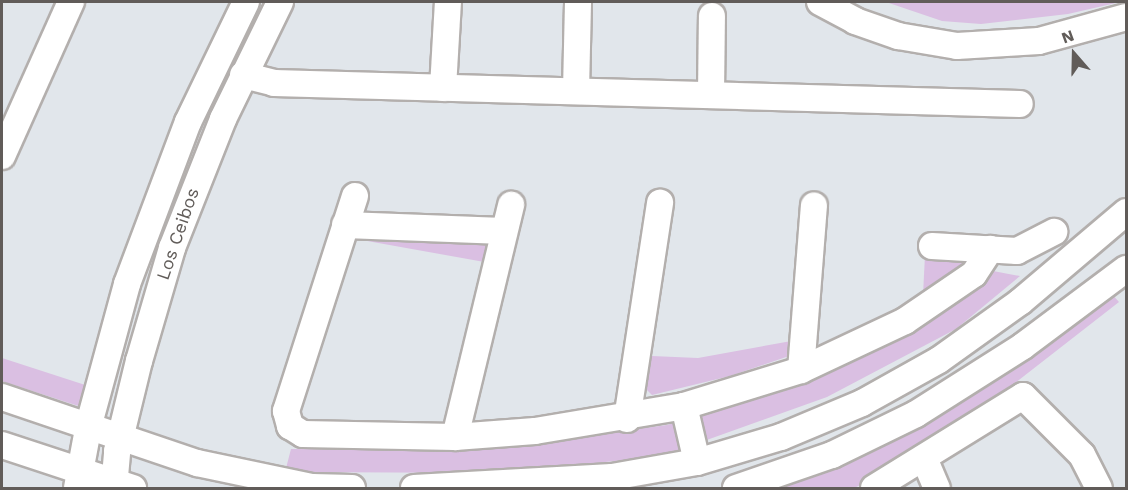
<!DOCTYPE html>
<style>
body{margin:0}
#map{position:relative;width:1128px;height:490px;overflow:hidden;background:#e1e6eb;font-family:"Work Sans",sans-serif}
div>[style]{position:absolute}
.green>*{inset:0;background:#dabfe2;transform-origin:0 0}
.roads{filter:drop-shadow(2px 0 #b3afad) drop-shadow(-2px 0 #b3afad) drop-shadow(0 2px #b3afad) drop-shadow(0 -2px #b3afad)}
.minor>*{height:26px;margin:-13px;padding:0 13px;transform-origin:13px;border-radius:13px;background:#fff}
span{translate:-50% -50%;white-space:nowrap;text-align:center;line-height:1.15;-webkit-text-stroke:4.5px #fff;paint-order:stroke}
.street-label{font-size:18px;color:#615c59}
.frame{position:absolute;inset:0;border:3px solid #615c59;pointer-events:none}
.north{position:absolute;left:1044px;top:24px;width:60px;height:60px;-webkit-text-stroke:4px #fff;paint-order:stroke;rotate:340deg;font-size:16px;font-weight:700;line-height:24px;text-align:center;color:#615c59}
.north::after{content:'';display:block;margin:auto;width:21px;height:27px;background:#615c59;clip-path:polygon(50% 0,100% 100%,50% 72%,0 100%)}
</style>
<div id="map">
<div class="green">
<div style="clip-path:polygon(886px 2px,1120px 2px,1068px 14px,981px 24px,942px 21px)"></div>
<div style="clip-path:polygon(362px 232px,491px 237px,490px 263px,356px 239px)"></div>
<div style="clip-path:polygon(925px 255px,975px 258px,973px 263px,923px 295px)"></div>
<div style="clip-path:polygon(993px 271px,1020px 276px,956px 329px,827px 397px,662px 456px,502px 473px,285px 472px,291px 449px,479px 450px,667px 425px,784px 391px,913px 332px)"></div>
<div style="clip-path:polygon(1110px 292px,1119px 302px,961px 425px,871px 480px,854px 488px,756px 488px,825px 469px,992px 384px)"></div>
<div style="clip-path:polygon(797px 340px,795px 354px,730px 376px,652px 395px,646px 389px,645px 363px,652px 356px,698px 358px)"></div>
<div style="left:2px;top:358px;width:90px;height:22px;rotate:18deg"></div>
</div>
<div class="roads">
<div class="minor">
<div style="left:820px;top:2px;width:40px;rotate:28deg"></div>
<div style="left:855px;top:21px;width:46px;rotate:19.2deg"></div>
<div style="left:898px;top:36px;width:60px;rotate:9.6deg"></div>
<div style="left:957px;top:46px;width:82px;rotate:-3.5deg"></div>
<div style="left:1039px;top:41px;width:90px;rotate:-15.4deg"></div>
<div style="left:243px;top:75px;width:32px;rotate:14deg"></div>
<div style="left:274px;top:83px;width:746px;rotate:1.61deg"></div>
<div style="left:443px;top:88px;width:86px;rotate:-86.7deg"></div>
<div style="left:576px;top:91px;width:89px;rotate:-88.7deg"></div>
<div style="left:711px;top:94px;width:78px;rotate:-89.3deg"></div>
<div style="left:2px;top:156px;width:169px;rotate:-65.9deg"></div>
<div style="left:355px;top:196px;width:226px;rotate:107.8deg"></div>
<div style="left:286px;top:411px;width:16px;rotate:75deg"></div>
<div style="left:290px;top:426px;width:15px;rotate:32deg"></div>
<div style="left:303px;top:434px;width:152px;rotate:1.1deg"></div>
<div style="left:455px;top:437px;width:80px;rotate:-4.3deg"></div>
<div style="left:535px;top:431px;width:151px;rotate:-9.5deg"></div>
<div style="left:684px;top:406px;width:122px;rotate:-17.1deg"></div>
<div style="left:801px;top:370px;width:115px;rotate:-25.2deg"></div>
<div style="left:905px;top:321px;width:83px;rotate:-34.3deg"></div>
<div style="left:974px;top:274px;width:30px;rotate:-57deg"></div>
<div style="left:345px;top:225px;width:159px;rotate:2.2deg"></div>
<div style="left:932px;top:246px;width:85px;rotate:3.4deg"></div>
<div style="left:1017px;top:251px;width:42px;rotate:-27.2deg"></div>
<div style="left:801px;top:370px;width:165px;rotate:-85.5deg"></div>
<div style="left:2px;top:397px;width:206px;rotate:18.7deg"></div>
<div style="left:197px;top:463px;width:117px;rotate:11.8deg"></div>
<div style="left:312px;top:487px;width:40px;rotate:1.4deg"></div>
<div style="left:684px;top:406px;width:57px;rotate:76.9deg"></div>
<div style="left:627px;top:419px;width:219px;rotate:-81.3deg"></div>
<div style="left:455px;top:437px;width:239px;rotate:-76.4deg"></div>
<div style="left:2px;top:445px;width:138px;rotate:18.2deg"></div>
<div style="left:924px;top:458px;width:33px;rotate:67deg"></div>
<div style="left:77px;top:488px;width:65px;rotate:-79.4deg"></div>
<div style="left:89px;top:424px;width:145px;rotate:-74.8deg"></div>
<div style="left:127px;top:284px;width:173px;rotate:-69.4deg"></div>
<div style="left:188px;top:122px;width:133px;rotate:-64.2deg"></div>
<div style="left:114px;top:488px;width:37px;rotate:-85deg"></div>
<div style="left:117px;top:451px;width:93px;rotate:-76.3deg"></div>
<div style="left:139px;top:361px;width:118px;rotate:-73.7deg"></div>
<div style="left:172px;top:248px;width:139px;rotate:-68.4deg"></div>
<div style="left:223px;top:119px;width:130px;rotate:-64deg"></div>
<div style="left:414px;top:488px;width:198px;rotate:-3.2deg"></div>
<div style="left:612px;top:477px;width:86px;rotate:-10deg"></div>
<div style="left:697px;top:462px;width:88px;rotate:-16.6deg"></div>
<div style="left:781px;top:437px;width:88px;rotate:-22.8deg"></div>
<div style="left:862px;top:403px;width:88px;rotate:-29.2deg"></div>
<div style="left:939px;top:360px;width:100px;rotate:-35.6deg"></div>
<div style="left:1020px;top:302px;width:139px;rotate:-40.3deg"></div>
<div style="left:736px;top:488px;width:102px;rotate:-19deg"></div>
<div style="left:832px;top:455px;width:93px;rotate:-26deg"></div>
<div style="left:916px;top:414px;width:127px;rotate:-32.4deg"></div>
<div style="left:1023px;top:346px;width:129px;rotate:-36.8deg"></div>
<div style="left:874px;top:488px;width:175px;rotate:-31.7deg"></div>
<div style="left:1023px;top:396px;width:83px;rotate:45deg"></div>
<div style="left:1082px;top:455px;width:37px;rotate:63deg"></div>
</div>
</div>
<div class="street-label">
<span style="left:178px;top:234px;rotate:-71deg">Los Ceibos</span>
</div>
<div class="frame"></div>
<div class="north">N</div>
</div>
